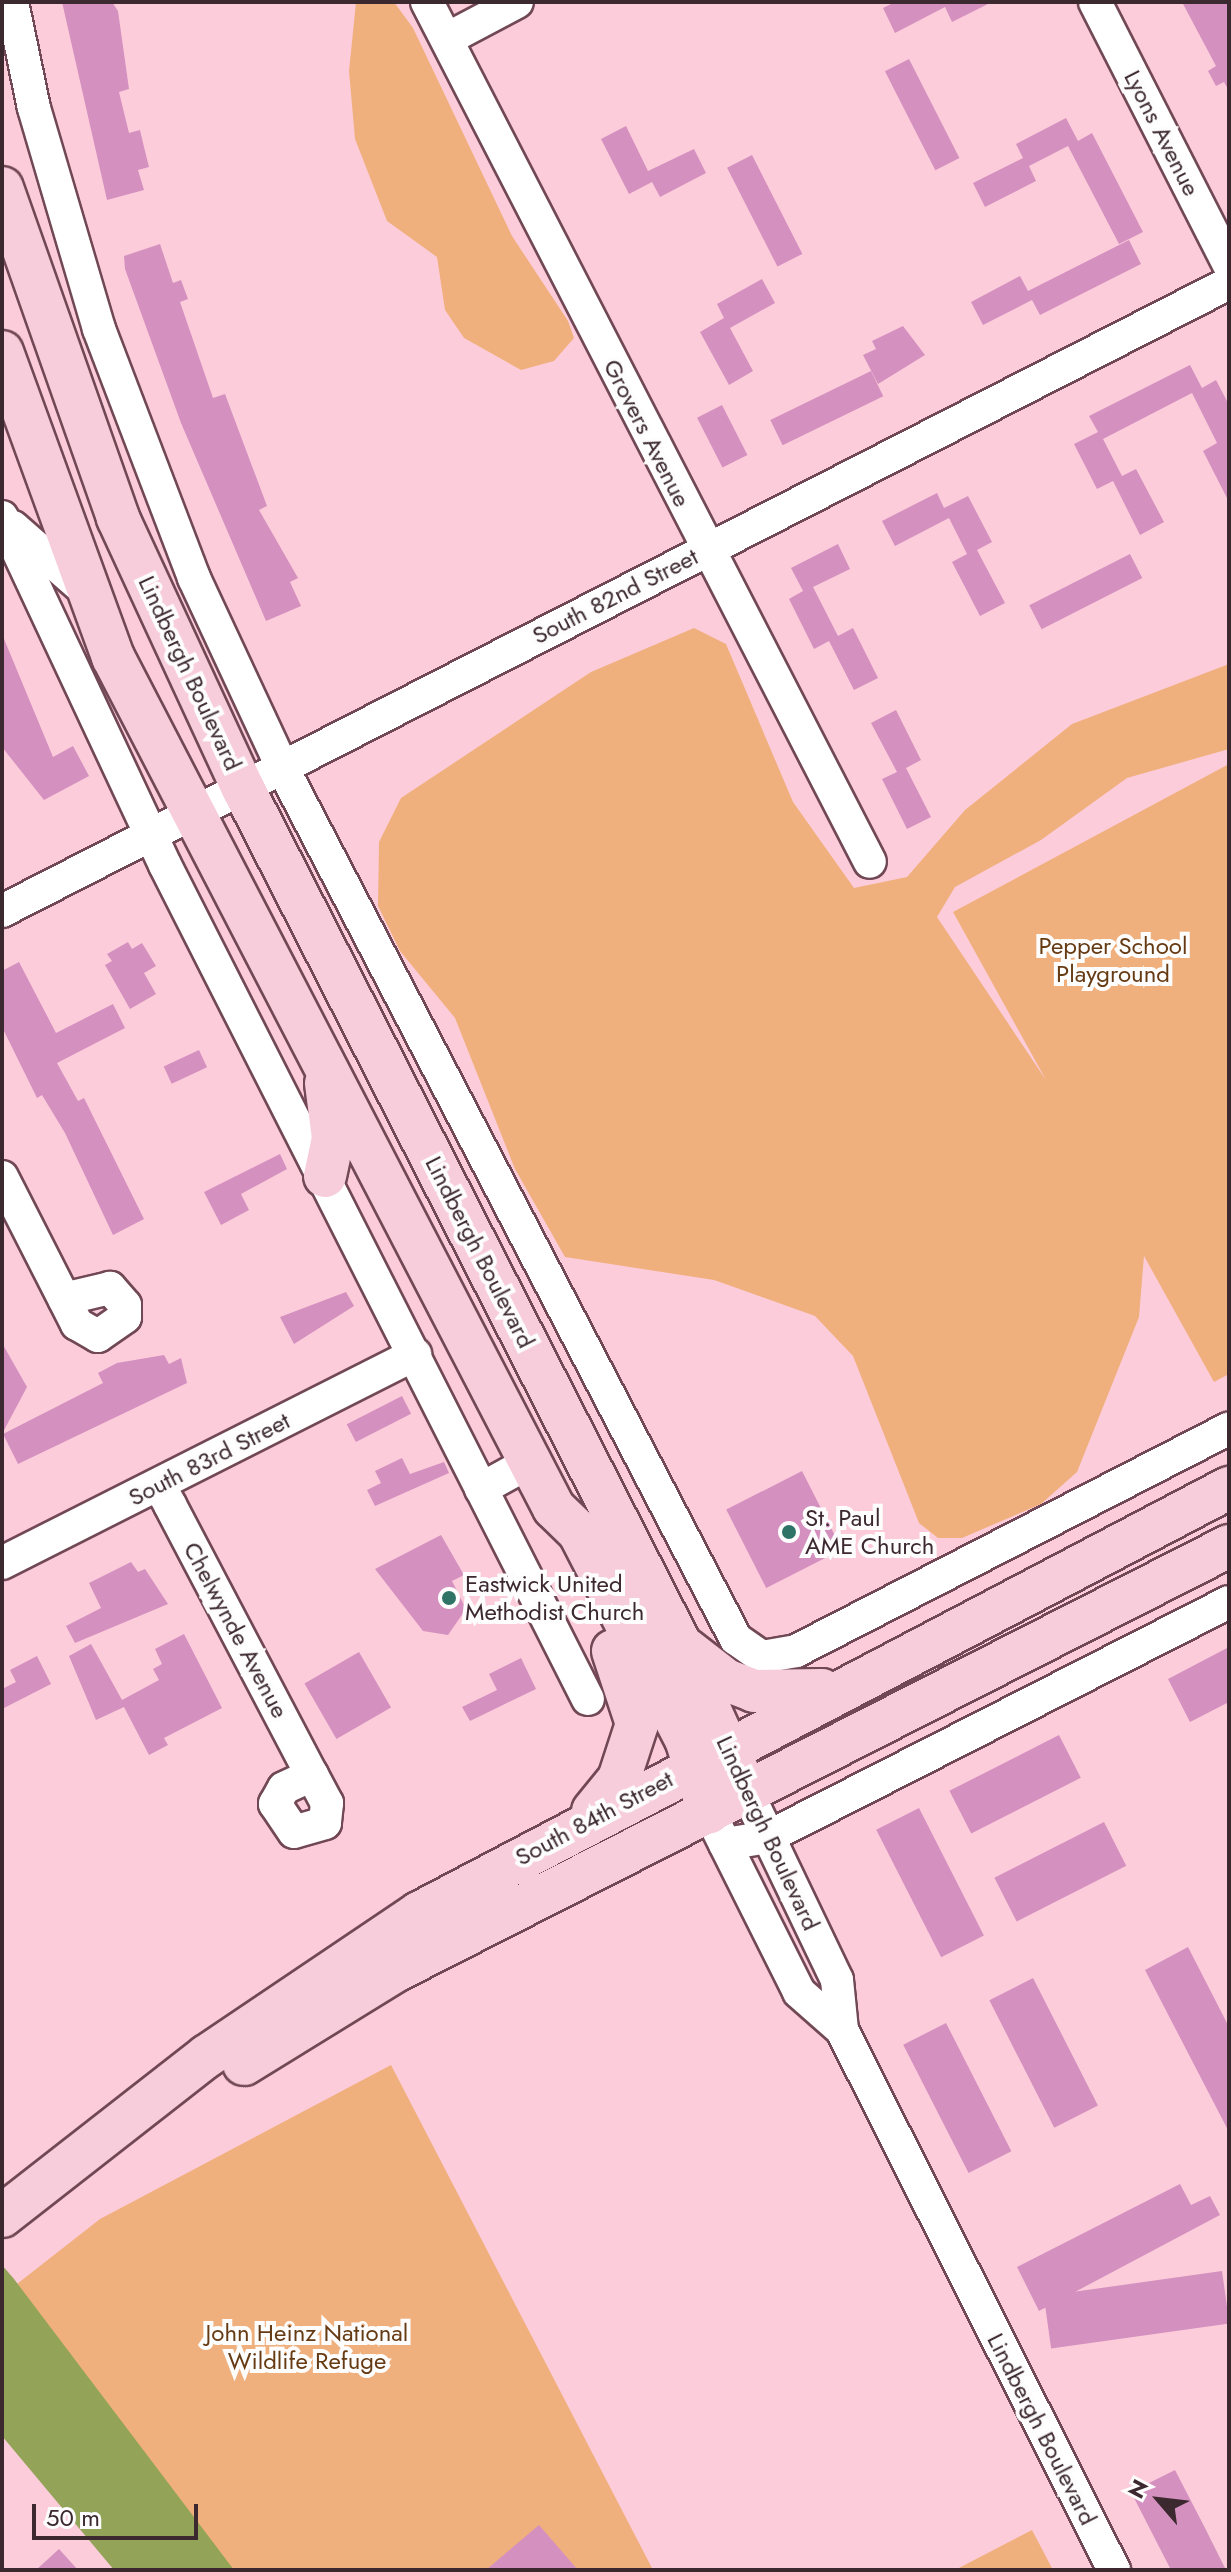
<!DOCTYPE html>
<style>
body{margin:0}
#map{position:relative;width:1231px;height:2572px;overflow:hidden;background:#fdccdb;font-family:Jost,sans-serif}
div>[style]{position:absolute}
.green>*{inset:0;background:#f0b07d}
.water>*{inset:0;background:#93a358}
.building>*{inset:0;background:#d490bf;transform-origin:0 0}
.roads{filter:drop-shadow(2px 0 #714855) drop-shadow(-2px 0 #714855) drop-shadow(0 2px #714855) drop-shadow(0 -2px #714855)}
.minor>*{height:32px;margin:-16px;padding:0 16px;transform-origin:16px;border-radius:16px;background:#fff}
.major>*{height:42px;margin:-21px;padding:0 21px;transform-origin:21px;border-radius:21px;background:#f8cddb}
.dots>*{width:22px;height:22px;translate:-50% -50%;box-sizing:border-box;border:4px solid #fdfdfd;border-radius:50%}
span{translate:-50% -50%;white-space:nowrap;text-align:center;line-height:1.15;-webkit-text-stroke:8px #fdfdfd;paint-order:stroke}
.street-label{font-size:24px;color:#3c292f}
.park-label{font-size:24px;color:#663b14}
.poi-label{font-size:24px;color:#3c292f}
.left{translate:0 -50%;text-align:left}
.frame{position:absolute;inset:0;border:4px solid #3c292f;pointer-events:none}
.north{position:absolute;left:1119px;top:2460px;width:80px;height:80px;-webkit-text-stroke:6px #fdfdfd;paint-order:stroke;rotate:298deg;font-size:22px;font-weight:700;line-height:32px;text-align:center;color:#3c292f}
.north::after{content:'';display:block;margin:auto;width:28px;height:36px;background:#3c292f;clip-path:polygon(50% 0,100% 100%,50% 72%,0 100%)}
.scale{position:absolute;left:32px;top:2504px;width:166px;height:36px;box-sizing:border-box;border:4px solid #3c292f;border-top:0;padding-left:10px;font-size:24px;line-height:28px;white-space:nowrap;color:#3c292f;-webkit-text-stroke:6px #fdfdfd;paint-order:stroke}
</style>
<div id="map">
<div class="green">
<div style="clip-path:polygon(356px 2px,394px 2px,413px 28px,512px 236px,568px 321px,574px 338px,554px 361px,521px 370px,464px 338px,445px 310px,437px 257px,387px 221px,355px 139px,349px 71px)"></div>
<div style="clip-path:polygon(694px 628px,726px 644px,793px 802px,854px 888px,907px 877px,965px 810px,1072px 724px,1229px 664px,1229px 749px,1127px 778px,1041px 840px,955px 887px,937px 917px,1046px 1080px,953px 912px,1229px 764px,1229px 1374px,1214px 1382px,1144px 1256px,1139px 1317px,1077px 1472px,1041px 1504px,962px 1538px,938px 1538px,919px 1523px,853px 1356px,815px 1316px,714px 1280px,565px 1257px,515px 1169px,455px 1018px,400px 951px,378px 906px,379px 842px,401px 798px,591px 672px)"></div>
<div style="clip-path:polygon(391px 2065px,653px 2570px,233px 2570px,8px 2291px,100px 2219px)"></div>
<div style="clip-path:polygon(1032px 2530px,1053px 2570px,955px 2570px)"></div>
</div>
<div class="water">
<div style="clip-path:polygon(2px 2265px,14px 2279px,234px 2570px,114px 2570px,2px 2436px)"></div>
</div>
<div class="building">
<div style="clip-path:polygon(62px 2px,112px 2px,118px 11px,129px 89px,119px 92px,129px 133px,140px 130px,144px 147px,149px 167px,138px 170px,144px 190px,107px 200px)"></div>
<div style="clip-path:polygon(895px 2px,992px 2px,952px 22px,945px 7px,895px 33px,883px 8px)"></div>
<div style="clip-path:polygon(1182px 2px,1229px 2px,1229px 91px,1224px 82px,1216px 86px,1208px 71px,1216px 66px)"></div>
<div style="left:909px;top:59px;width:111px;height:27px;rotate:63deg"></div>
<div style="clip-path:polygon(1066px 118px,1078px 141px,1092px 133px,1143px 232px,1119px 244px,1068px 146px,1029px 166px,1036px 181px,985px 207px,973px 183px,1023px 158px,1016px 144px)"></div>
<div style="clip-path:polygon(626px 126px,648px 171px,694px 149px,706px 173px,660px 197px,652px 182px,629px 194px,601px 139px)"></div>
<div style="left:752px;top:155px;width:111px;height:28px;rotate:63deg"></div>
<div style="clip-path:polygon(1129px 240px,1141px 264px,1040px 315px,1032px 300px,983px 325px,971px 302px,1020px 276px,1028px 291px)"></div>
<div style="clip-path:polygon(160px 244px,173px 283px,181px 280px,188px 299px,180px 302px,213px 398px,225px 394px,267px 506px,259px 510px,298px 578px,290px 582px,301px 606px,266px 621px,181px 423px,125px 269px,124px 256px)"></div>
<div style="clip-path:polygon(762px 279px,775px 303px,730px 328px,753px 371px,729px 385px,700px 332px,724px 318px,717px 304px)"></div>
<div style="clip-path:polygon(903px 326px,925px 355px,878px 384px,863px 355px,876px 349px,872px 341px)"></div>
<div style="clip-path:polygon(1190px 365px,1202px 388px,1216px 380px,1229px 405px,1229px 502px,1203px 451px,1217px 443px,1192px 393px,1103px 439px,1122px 476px,1136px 469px,1164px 522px,1140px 535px,1113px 481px,1097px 489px,1074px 444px,1098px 432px,1089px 416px)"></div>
<div style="left:871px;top:371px;width:28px;height:112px;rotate:64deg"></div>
<div style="left:722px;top:405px;width:56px;height:28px;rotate:63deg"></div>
<div style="clip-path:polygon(937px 493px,944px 508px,968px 496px,992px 542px,977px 550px,1005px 603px,980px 616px,952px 562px,967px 554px,949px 518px,895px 546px,882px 521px)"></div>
<div style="clip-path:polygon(838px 544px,850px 569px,813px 587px,838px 636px,853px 628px,878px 678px,854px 690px,829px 641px,814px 649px,789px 599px,803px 591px,791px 568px)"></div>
<div style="left:1130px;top:554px;width:27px;height:113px;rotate:63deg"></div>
<div style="clip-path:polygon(2px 634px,53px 757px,73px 746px,89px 776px,44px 800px,2px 747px)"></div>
<div style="clip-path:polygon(896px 710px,921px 760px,906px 768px,931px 817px,907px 829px,882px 779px,897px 772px,871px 723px)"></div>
<div style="clip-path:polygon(128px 942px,132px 949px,142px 943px,156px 966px,144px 973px,156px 994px,130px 1009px,105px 965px,112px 961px,107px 954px)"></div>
<div style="clip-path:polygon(19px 962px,56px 1033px,113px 1004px,125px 1028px,57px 1063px,78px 1101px,84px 1098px,144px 1219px,113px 1235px,65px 1133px,42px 1095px,37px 1098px,2px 1027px,2px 971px)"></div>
<div style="left:199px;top:1050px;width:19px;height:39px;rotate:65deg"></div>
<div style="clip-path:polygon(280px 1154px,287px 1169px,241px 1194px,249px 1210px,221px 1225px,204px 1192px)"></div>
<div style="clip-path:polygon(346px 1292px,354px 1306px,294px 1344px,280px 1317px)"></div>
<div style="clip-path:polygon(2px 1343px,27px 1387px,2px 1434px)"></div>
<div style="clip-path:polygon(164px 1355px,169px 1364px,181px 1358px,187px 1383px,18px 1464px,3px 1434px,103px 1383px,98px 1373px,117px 1363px)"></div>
<div style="left:402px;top:1396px;width:20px;height:62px;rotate:63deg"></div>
<div style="clip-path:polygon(402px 1458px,410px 1474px,444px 1462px,449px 1473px,375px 1506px,367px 1490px,381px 1483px,375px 1471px)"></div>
<div style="left:802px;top:1471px;width:88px;height:85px;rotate:63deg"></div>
<div style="clip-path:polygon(441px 1535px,464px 1575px,452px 1581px,466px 1609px,448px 1635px,423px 1631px,375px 1569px)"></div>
<div style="clip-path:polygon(131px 1562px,138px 1572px,145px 1569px,168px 1604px,75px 1643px,66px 1626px,101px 1608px,89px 1583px)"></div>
<div style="clip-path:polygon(184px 1634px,222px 1708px,164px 1738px,168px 1745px,149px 1755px,124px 1707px,96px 1720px,69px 1656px,91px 1644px,122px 1700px,159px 1680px,153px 1669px,162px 1664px,155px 1649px)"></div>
<div style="clip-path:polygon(1229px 1647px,1229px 1702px,1190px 1722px,1168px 1679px)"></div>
<div style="left:359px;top:1652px;width:64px;height:63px;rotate:60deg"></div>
<div style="clip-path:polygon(37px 1656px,51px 1684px,2px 1709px,2px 1689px,16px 1682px,10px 1670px)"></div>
<div style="clip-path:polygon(521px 1658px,536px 1689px,470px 1721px,462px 1707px,497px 1690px,489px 1674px)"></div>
<div style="left:1059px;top:1735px;width:48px;height:123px;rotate:63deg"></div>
<div style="left:919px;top:1808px;width:143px;height:48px;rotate:63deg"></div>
<div style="left:1104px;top:1822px;width:49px;height:123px;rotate:63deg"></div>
<div style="clip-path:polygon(1188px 1947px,1229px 2027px,1229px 2132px,1145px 1970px)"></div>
<div style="left:1033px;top:1978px;width:143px;height:49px;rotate:63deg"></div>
<div style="left:946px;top:2023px;width:144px;height:48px;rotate:63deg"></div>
<div style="clip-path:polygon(1180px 2184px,1191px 2205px,1210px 2196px,1220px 2215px,1039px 2311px,1017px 2267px)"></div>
<div style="left:1222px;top:2271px;width:53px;height:180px;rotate:82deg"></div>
<div style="clip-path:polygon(1175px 2470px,1205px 2528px,1226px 2570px,1171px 2570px,1131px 2492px)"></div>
<div style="clip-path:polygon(539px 2525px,578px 2570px,486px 2570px)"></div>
<div style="clip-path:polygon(59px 2549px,78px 2570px,36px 2570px)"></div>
</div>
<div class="roads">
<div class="minor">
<div style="left:12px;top:2px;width:108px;rotate:78.3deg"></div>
<div style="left:34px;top:108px;width:230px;rotate:73.6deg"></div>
<div style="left:99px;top:329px;width:267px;rotate:69.1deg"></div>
<div style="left:194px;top:578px;width:208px;rotate:65deg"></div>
<div style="left:282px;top:767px;width:983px;rotate:62.5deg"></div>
<div style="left:736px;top:1639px;width:32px;rotate:35deg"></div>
<div style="left:762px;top:1657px;width:35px;rotate:-10deg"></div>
<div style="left:796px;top:1651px;width:487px;rotate:-27.2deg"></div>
<div style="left:427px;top:2px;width:967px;rotate:62.75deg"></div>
<div style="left:1095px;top:2px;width:295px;rotate:63deg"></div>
<div style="left:447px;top:39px;width:79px;rotate:-27.9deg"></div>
<div style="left:2px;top:517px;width:384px;rotate:64.9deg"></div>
<div style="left:165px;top:865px;width:935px;rotate:63.11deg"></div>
<div style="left:13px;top:527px;width:100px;rotate:41.3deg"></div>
<div style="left:2px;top:911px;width:1378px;rotate:-27.1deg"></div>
<div style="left:2px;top:1177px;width:165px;rotate:63deg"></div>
<div style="left:77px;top:1324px;width:24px;rotate:30deg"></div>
<div style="left:98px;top:1336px;width:33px;rotate:-35deg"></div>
<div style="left:125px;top:1317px;width:12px;rotate:-90deg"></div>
<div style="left:125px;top:1305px;width:23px;rotate:-131deg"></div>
<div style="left:110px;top:1288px;width:47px;rotate:166.6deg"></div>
<div style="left:159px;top:1485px;width:23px;rotate:61deg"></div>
<div style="left:170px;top:1505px;width:305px;rotate:62.3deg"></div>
<div style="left:312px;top:1775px;width:32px;rotate:62deg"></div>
<div style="left:327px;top:1803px;width:20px;rotate:96deg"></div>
<div style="left:325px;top:1823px;width:32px;rotate:164deg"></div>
<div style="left:294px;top:1832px;width:34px;rotate:-124deg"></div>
<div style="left:275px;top:1804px;width:18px;rotate:-61deg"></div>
<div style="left:284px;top:1788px;width:31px;rotate:-25deg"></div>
<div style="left:481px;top:1489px;width:58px;rotate:-28.8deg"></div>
<div style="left:2px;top:1563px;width:463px;rotate:-26.8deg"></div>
<div style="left:747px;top:1792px;width:208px;rotate:64.4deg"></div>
<div style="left:837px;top:1980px;width:50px;rotate:84.3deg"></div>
<div style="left:842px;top:2030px;width:605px;rotate:63.27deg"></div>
<div style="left:717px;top:1828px;width:183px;rotate:63.4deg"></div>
<div style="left:799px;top:1992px;width:57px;rotate:41.5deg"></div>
<div style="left:725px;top:1844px;width:44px;rotate:-9.2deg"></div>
<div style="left:768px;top:1837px;width:517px;rotate:-27.01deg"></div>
</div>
<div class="major">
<div style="left:2px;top:188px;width:350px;rotate:70.6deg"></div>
<div style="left:118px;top:518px;width:298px;rotate:65.2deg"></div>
<div style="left:243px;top:788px;width:959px;rotate:62.95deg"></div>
<div style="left:679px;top:1642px;width:165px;rotate:65.6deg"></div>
<div style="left:2px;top:352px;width:325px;rotate:70deg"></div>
<div style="left:113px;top:657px;width:958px;rotate:62.61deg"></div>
<div style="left:554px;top:1508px;width:35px;rotate:44deg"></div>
<div style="left:579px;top:1532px;width:233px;rotate:62.7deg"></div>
<div style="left:686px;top:1739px;width:77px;rotate:72.5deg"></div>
<div style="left:325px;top:1176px;width:39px;rotate:-78deg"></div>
<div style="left:333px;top:1138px;width:55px;rotate:-97.3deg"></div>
<div style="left:686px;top:1649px;width:51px;rotate:37.8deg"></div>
<div style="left:726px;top:1680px;width:30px;rotate:21deg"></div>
<div style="left:754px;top:1691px;width:68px;rotate:-0.8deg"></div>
<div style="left:593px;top:1811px;width:41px;rotate:-50.9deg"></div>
<div style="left:619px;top:1779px;width:58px;rotate:-71.9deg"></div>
<div style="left:637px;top:1724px;width:77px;rotate:-108.2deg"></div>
<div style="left:244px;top:2064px;width:180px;rotate:-31.6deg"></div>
<div style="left:397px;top:1970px;width:934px;rotate:-27deg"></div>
<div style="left:2px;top:2216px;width:260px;rotate:-38deg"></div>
<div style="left:207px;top:2056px;width:256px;rotate:-34deg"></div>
<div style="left:419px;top:1913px;width:915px;rotate:-27.69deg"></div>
</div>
</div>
<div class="dots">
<div style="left:789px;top:1532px;background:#2f7367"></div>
<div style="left:449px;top:1598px;background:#2f7367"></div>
</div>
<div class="street-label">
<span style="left:1162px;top:133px;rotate:63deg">Lyons Avenue</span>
<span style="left:647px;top:433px;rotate:63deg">Grovers Avenue</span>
<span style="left:615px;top:596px;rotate:-27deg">South 82nd Street</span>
<span style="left:190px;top:673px;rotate:65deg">Lindbergh Boulevard</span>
<span style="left:480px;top:1252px;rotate:63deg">Lindbergh Boulevard</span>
<span style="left:209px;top:1459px;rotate:-27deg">South 83rd Street</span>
<span style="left:236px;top:1630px;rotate:62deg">Chelwynde Avenue</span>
<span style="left:594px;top:1818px;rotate:-28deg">South 84th Street</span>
<span style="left:768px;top:1833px;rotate:65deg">Lindbergh Boulevard</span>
<span style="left:1042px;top:2429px;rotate:63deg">Lindbergh Boulevard</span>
</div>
<div class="park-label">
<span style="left:1113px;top:960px">Pepper School<br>Playground</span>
<span style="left:307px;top:2347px">John Heinz National<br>Wildlife Refuge</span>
</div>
<div class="poi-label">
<span class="left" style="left:805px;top:1532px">St. Paul<br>AME Church</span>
<span class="left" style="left:465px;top:1598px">Eastwick United<br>Methodist Church</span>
</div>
<div class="frame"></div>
<div class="north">N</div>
<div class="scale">50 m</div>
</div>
